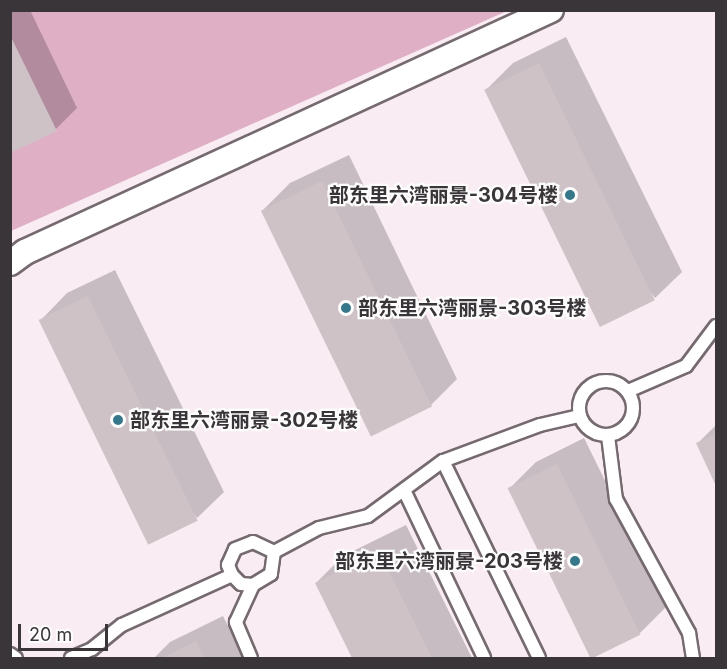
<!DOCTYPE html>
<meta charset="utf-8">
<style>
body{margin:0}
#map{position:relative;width:727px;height:669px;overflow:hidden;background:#f9ecf2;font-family:Inter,"Noto Sans SC",sans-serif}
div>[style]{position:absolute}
.green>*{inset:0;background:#dfafc6}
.shadow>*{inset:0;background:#0003}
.building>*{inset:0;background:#cec2c7;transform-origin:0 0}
.roads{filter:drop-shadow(2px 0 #756a6f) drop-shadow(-2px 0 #756a6f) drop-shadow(0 2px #756a6f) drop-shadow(0 -2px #756a6f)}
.service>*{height:12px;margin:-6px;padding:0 6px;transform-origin:6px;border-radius:6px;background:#fff}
.service>.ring{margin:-6px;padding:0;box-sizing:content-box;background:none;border:12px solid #fff;border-radius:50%}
.minor>*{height:24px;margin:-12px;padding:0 12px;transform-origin:12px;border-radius:12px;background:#fff}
.dots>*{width:16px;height:16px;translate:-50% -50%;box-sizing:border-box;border:3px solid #fdfdfd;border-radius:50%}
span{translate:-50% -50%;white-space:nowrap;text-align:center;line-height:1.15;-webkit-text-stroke:4.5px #fdfdfd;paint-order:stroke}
.poi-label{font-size:20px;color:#3a3538;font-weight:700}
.right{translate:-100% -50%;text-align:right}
.left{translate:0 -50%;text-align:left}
.frame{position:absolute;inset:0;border:12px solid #3a3538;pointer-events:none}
.scale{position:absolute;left:18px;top:624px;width:90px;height:27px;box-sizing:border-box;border:3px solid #3a3538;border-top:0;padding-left:8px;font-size:18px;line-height:21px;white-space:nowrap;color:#3a3538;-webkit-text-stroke:4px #fdfdfd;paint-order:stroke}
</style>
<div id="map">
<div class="green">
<div style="clip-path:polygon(11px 11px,507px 11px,11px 231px)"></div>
</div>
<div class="shadow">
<div style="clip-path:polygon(10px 10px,30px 10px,77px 108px,56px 129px,10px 150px)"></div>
<div style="clip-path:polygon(566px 37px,682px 272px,655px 298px,486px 90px,513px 63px)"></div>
<div style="clip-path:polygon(349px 155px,457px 379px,430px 406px,263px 210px,290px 183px)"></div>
<div style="clip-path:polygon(115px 270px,224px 492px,197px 518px,41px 320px,67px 293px)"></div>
<div style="clip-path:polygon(716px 425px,716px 482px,698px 443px)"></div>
<div style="clip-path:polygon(584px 438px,667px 606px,640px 633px,593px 656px,510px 488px,536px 462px)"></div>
<div style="clip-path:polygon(406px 525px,472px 658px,354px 658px,316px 583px,343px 556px)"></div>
<div style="clip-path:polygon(223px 616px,244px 658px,154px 658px,170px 642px)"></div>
</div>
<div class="building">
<div style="clip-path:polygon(10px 35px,57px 131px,10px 153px)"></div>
<div style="left:539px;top:63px;width:264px;height:61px;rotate:64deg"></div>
<div style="left:322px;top:181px;width:251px;height:68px;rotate:64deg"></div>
<div style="left:88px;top:296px;width:250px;height:55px;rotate:64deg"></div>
<div style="clip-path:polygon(716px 434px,716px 486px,696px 443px)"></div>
<div style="left:557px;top:464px;width:190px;height:55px;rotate:64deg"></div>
<div style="clip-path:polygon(379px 551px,432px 658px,352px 658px,315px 583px)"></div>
<div style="clip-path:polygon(196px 641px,205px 658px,162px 658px)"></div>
</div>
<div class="roads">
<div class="service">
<div class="ring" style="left:579px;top:381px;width:42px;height:42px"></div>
<div style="left:628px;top:391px;width:63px;rotate:-23.3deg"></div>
<div style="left:686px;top:366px;width:50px;rotate:-53.1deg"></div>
<div style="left:608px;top:436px;width:64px;rotate:82.8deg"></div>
<div style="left:616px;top:499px;width:153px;rotate:61.4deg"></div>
<div style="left:689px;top:633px;width:25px;rotate:81deg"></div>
<div style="left:443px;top:461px;width:219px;rotate:64deg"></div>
<div style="left:404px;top:490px;width:186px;rotate:64.5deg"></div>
<div style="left:253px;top:542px;width:23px;rotate:25deg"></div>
<div style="left:274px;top:552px;width:22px;rotate:98deg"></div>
<div style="left:271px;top:574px;width:21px;rotate:149deg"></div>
<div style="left:253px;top:585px;width:12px;rotate:-175deg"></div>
<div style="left:241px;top:584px;width:13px;rotate:-135deg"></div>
<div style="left:232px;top:575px;width:11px;rotate:-112deg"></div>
<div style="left:228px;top:565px;width:17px;rotate:-66deg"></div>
<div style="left:235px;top:549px;width:19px;rotate:-21deg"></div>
<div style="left:274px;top:552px;width:51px;rotate:-28.1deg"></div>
<div style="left:319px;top:528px;width:50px;rotate:-13.8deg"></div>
<div style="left:368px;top:516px;width:93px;rotate:-36.3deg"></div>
<div style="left:443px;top:461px;width:103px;rotate:-20.4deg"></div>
<div style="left:540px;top:425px;width:40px;rotate:-13deg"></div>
<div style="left:10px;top:654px;width:7px;rotate:34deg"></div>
<div style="left:71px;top:658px;width:23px;rotate:-23deg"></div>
<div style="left:92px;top:649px;width:38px;rotate:-39deg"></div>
<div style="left:122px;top:625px;width:121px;rotate:-24.4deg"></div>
<div style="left:251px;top:658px;width:39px;rotate:-113deg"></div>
<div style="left:236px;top:622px;width:41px;rotate:-65.3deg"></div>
</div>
<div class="minor">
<div style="left:10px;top:263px;width:19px;rotate:-36deg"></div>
<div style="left:25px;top:252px;width:579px;rotate:-24.71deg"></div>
</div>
</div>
<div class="dots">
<div style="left:570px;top:195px;background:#36778a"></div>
<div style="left:346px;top:308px;background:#36778a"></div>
<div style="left:118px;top:420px;background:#36778a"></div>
<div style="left:575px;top:561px;background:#36778a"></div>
</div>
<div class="poi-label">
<span class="right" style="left:558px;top:195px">部东里六湾丽景-304号楼</span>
<span class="left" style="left:358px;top:308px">部东里六湾丽景-303号楼</span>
<span class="left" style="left:130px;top:420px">部东里六湾丽景-302号楼</span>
<span class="right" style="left:563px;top:561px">部东里六湾丽景-203号楼</span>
</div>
<div class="frame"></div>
<div class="scale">20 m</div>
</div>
